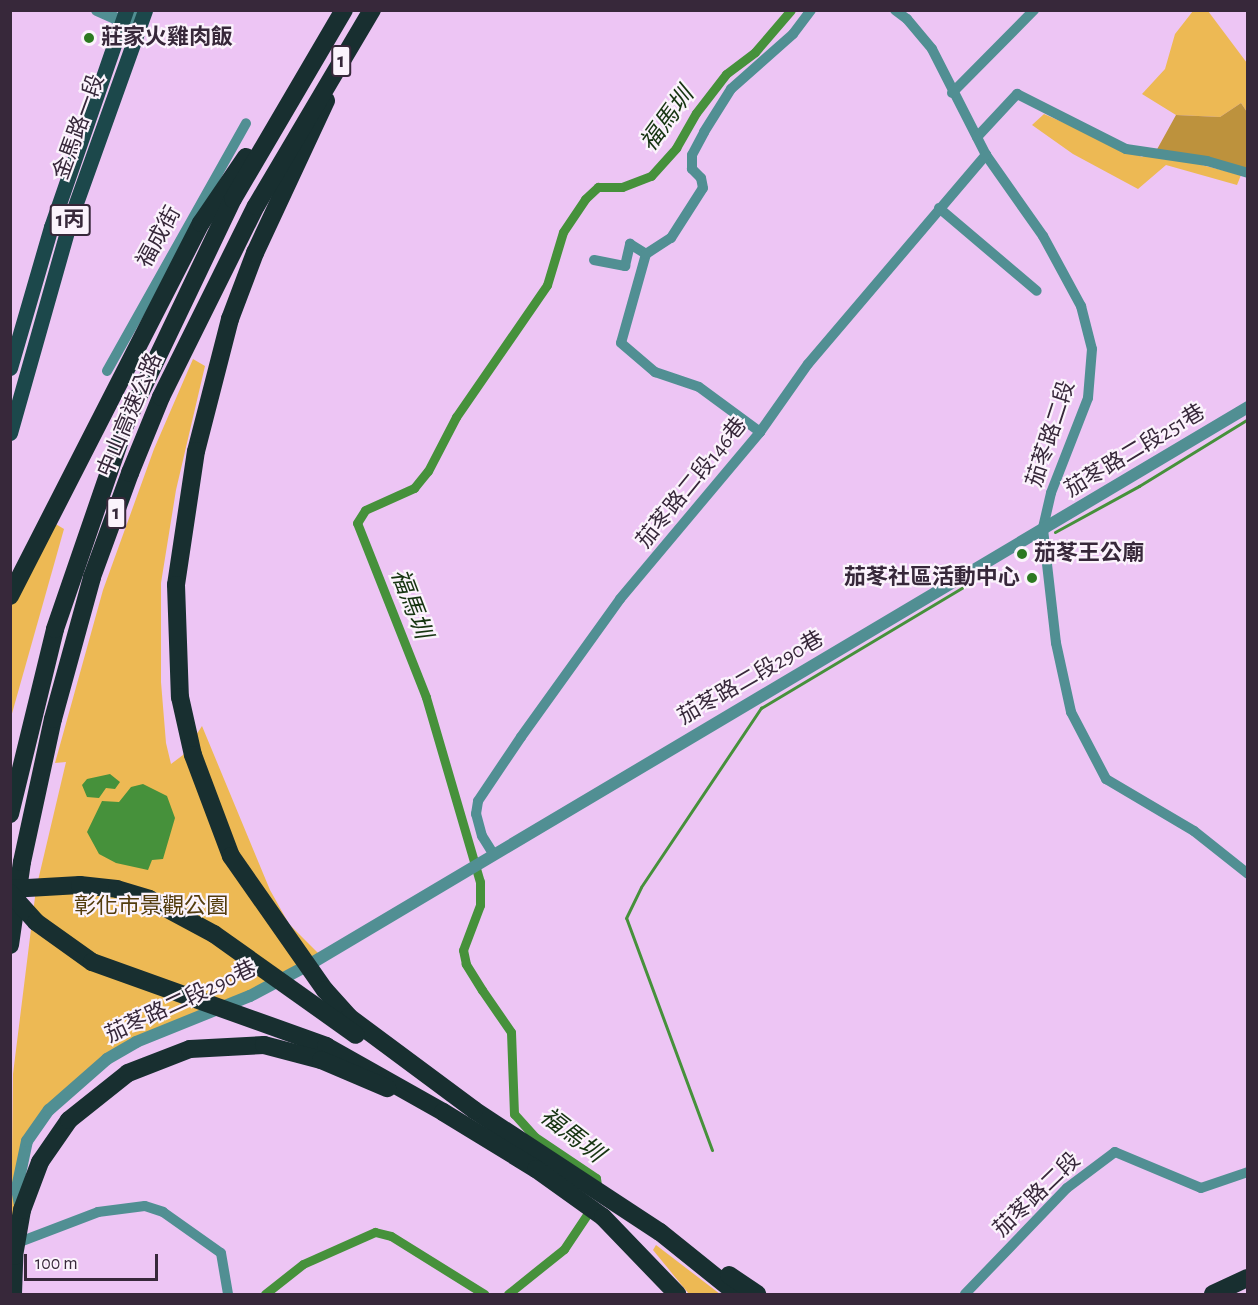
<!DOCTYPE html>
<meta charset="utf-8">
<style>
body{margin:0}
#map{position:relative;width:1258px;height:1305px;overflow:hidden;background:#edc5f4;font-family:"Alegreya Sans","Noto Sans TC",sans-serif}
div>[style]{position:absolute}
.green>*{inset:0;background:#edb954}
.forest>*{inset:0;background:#bd923d}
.water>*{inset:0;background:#46913b}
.stream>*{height:3px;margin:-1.5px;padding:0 1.5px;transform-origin:1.5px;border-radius:1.5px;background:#46913b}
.canal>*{height:9px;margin:-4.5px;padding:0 4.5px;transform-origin:4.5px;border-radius:4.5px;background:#46913b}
.minor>*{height:10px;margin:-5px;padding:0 5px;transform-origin:5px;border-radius:5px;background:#518f93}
.tertiary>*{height:12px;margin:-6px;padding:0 6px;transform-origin:6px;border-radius:6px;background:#518f93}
.primary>*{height:15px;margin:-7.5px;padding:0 7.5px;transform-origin:7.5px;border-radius:7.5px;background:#1c484b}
.motorway>*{height:18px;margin:-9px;padding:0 9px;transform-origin:9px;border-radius:9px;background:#182f30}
.motorway-bridge>*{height:18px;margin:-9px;padding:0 9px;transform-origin:9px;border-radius:9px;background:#182f30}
.dots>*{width:16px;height:16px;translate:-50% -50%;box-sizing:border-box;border:3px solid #fbf3fc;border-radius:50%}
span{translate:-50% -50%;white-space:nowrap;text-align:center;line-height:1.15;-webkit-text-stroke:4.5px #fbf3fc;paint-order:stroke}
.shield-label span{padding:2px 4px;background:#fbf3fc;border:2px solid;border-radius:4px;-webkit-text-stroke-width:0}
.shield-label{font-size:21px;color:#37283a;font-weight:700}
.poi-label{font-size:22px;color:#37283a;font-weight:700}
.left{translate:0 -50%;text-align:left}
.right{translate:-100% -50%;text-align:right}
.street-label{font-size:22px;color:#37283a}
.park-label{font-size:22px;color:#533c0d}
.water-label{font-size:24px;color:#163411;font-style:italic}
.frame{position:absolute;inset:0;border:12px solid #37283a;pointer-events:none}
.scale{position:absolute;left:24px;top:1254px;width:134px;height:27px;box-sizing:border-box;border:3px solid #37283a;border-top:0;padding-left:8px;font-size:18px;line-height:21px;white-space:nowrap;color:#37283a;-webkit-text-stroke:4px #fbf3fc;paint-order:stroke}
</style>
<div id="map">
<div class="green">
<div style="clip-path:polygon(1193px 11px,1208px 11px,1247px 63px,1247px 112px,1241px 103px,1220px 117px,1176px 115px,1142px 94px,1165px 69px,1175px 34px)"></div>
<div style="clip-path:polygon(1044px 114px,1142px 157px,1151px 152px,1241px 175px,1237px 185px,1166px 165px,1138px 189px,1073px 154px,1032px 125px)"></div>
<div style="clip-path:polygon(193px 359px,205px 366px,176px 490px,161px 583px,161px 682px,166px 743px,171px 764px,183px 755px,202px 726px,270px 890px,289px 924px,322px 957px,90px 1069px,30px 1138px,11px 1243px,13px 1074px,36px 889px,66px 762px,55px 763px,103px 590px,154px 449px)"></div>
<div style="clip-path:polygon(49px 520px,64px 529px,11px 717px,11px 606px)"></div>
<div style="clip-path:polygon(656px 1245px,720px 1294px,689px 1294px,653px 1250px)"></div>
</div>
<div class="forest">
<div style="clip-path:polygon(1241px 103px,1247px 112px,1247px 171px,1155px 153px,1176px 115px,1220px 117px)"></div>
</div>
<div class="water">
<div style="clip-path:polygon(110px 774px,120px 782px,115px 789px,106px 788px,99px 798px,87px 797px,82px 785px,87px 779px)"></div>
<div style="clip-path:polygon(143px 784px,167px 796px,175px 818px,163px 859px,152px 860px,148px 870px,116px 863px,99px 854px,87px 832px,102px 801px,119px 802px,131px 787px)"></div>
</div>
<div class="stream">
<div style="left:1055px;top:532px;width:96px;rotate:-28.7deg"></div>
<div style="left:1139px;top:486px;width:128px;rotate:-31.6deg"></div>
<div style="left:712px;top:1150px;width:247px;rotate:-110.3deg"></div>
<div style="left:626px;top:918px;width:34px;rotate:-64deg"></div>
<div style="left:641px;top:887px;width:216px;rotate:-56.2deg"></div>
<div style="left:761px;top:708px;width:244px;rotate:-30.9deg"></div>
</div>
<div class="canal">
<div style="left:598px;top:1191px;width:13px;rotate:-99deg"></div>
<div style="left:596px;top:1178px;width:73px;rotate:-146.1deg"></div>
<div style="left:535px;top:1137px;width:31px;rotate:-132deg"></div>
<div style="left:514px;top:1114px;width:82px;rotate:-92.1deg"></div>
<div style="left:511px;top:1032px;width:51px;rotate:-124.6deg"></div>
<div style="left:482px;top:990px;width:31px;rotate:-122deg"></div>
<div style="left:466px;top:964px;width:14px;rotate:-102deg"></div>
<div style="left:463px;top:950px;width:48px;rotate:-69.3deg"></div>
<div style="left:480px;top:905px;width:23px;rotate:-90deg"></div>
<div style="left:480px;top:882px;width:193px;rotate:-106.3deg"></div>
<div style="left:426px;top:697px;width:187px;rotate:-111.6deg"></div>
<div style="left:357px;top:523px;width:15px;rotate:-58deg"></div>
<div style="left:365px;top:510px;width:54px;rotate:-24.2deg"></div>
<div style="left:414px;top:488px;width:22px;rotate:-51deg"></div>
<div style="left:428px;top:471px;width:61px;rotate:-62.6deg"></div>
<div style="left:456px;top:417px;width:160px;rotate:-55.4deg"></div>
<div style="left:547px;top:285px;width:55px;rotate:-73.2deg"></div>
<div style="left:563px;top:232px;width:40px;rotate:-56deg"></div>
<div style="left:585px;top:199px;width:18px;rotate:-43deg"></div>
<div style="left:598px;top:187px;width:24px"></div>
<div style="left:622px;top:187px;width:31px;rotate:-21deg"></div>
<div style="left:651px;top:176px;width:38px;rotate:-48deg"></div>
<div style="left:676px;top:148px;width:40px;rotate:-60.3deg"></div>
<div style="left:696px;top:113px;width:49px;rotate:-52.4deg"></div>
<div style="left:726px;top:74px;width:36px;rotate:-37deg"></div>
<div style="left:755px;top:52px;width:55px;rotate:-49.4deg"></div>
<div style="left:265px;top:1294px;width:48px;rotate:-38.3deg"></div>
<div style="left:303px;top:1264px;width:79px;rotate:-24deg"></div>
<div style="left:375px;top:1232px;width:16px;rotate:14deg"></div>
<div style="left:391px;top:1236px;width:110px;rotate:31.9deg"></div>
<div style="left:508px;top:1294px;width:72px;rotate:-38.8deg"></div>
<div style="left:564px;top:1249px;width:50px;rotate:-56.3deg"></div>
</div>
<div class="minor">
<div style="left:895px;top:10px;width:15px;rotate:37deg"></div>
<div style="left:907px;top:19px;width:39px;rotate:50deg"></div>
<div style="left:932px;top:49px;width:119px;rotate:63deg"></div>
<div style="left:986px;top:155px;width:99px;rotate:54.9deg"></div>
<div style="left:1043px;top:236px;width:80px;rotate:61.5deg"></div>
<div style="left:1081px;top:306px;width:44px;rotate:75.7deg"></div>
<div style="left:1092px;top:349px;width:49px;rotate:94.7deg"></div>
<div style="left:1088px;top:398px;width:102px;rotate:111.3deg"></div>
<div style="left:1051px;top:493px;width:37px;rotate:103deg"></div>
<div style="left:1043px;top:529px;width:115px;rotate:83.5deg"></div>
<div style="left:1056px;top:643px;width:71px;rotate:77.7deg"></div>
<div style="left:1071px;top:712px;width:76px;rotate:62.4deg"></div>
<div style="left:1106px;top:779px;width:102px;rotate:30.6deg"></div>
<div style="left:1194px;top:831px;width:69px;rotate:38.5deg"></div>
<div style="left:952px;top:93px;width:117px;rotate:-45.3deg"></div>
<div style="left:977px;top:137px;width:59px;rotate:-47.1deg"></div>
<div style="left:1017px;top:94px;width:122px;rotate:26.8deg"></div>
<div style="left:1126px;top:149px;width:82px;rotate:8.4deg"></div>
<div style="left:1207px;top:161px;width:43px;rotate:16.3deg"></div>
<div style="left:939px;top:208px;width:128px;rotate:40.3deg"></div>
<div style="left:646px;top:254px;width:92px;rotate:105.7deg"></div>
<div style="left:621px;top:343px;width:45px;rotate:40.5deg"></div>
<div style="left:655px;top:372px;width:46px;rotate:18.8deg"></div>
<div style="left:699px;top:387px;width:76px;rotate:36.4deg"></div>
<div style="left:594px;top:260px;width:32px;rotate:11deg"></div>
<div style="left:625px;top:266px;width:23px;rotate:-77deg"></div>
<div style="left:630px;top:244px;width:19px;rotate:32deg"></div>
<div style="left:646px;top:254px;width:30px;rotate:-33deg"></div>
<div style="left:671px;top:238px;width:59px;rotate:-57.4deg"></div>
<div style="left:703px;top:188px;width:10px;rotate:-101deg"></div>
<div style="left:701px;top:178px;width:13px;rotate:-135deg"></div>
<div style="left:692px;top:169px;width:14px;rotate:-90deg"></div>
<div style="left:692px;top:155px;width:26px;rotate:-62deg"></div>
<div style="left:704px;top:132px;width:51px;rotate:-57.9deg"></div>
<div style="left:731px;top:89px;width:83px;rotate:-41.6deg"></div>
<div style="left:793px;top:34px;width:30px;rotate:-53deg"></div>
<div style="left:107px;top:371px;width:284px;rotate:-60.7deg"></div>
<div style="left:494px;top:855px;width:22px;rotate:-122deg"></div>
<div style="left:482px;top:836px;width:23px;rotate:-105deg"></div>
<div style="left:476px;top:814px;width:13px;rotate:-81deg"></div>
<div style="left:478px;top:801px;width:77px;rotate:-56.1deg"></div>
<div style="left:521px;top:737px;width:170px;rotate:-54.3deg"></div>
<div style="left:620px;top:599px;width:218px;rotate:-50deg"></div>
<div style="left:760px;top:432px;width:83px;rotate:-54.8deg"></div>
<div style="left:808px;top:364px;width:275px;rotate:-49.6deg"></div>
<div style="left:17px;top:1243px;width:87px;rotate:-20.9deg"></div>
<div style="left:98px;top:1212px;width:47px;rotate:-7.3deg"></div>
<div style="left:145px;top:1206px;width:19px;rotate:18deg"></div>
<div style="left:163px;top:1212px;width:71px;rotate:35.3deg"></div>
<div style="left:221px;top:1253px;width:42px;rotate:80.3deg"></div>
<div style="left:965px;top:1294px;width:147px;rotate:-46.1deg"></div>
<div style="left:1067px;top:1188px;width:60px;rotate:-36.9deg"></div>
<div style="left:1115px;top:1152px;width:93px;rotate:22.7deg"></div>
<div style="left:1201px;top:1188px;width:50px;rotate:-18.8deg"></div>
</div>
<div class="tertiary">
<div style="left:97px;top:10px;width:27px;rotate:24deg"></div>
<div style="left:122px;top:21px;width:22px;rotate:-16deg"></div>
<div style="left:21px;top:1211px;width:23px;rotate:-100deg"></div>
<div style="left:17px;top:1188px;width:48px;rotate:-78deg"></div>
<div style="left:27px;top:1141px;width:38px;rotate:-55deg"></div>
<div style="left:49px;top:1110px;width:77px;rotate:-41.3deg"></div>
<div style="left:107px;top:1059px;width:34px;rotate:-30deg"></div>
<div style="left:136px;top:1042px;width:123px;rotate:-22deg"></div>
<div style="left:250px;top:996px;width:70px;rotate:-28deg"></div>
<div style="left:312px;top:963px;width:1089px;rotate:-30.71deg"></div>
</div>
<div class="primary">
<div style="left:10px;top:368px;width:147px;rotate:-73.8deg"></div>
<div style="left:51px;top:227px;width:230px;rotate:-70.9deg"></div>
<div style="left:10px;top:433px;width:224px;rotate:-74.2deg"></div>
<div style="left:71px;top:217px;width:220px;rotate:-70.3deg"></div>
</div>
<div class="motorway">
<div style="left:230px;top:319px;width:71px;rotate:-69.3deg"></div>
<div style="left:255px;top:253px;width:168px;rotate:-65deg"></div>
<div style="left:10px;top:596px;width:419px;rotate:-62.9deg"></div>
<div style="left:201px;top:223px;width:80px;rotate:-55.7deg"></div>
<div style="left:10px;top:814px;width:190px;rotate:-76.3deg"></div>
<div style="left:55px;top:629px;width:218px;rotate:-71deg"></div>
<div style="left:126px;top:423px;width:248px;rotate:-64.5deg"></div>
<div style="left:233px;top:199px;width:219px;rotate:-59.6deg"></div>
<div style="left:10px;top:945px;width:84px;rotate:-81.8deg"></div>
<div style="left:22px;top:862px;width:146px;rotate:-77.8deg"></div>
<div style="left:53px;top:719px;width:147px;rotate:-74.6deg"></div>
<div style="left:92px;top:577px;width:111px;rotate:-69.9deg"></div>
<div style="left:130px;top:473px;width:82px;rotate:-67.8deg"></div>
<div style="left:161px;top:397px;width:213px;rotate:-63.6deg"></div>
<div style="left:256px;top:206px;width:228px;rotate:-59.4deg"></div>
<div style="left:474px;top:1110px;width:222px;rotate:33.3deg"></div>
<div style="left:660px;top:1232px;width:99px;rotate:38.8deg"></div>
<div style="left:729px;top:1275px;width:34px;rotate:34deg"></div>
<div style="left:1213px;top:1294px;width:38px;rotate:-25deg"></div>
</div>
<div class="motorway-bridge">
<div style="left:230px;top:319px;width:136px;rotate:104.4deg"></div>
<div style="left:196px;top:451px;width:135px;rotate:98.5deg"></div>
<div style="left:176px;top:585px;width:112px;rotate:88deg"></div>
<div style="left:180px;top:697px;width:59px;rotate:77.4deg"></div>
<div style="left:193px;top:755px;width:108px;rotate:69.4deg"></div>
<div style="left:231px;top:856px;width:164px;rotate:55deg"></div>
<div style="left:325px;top:990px;width:36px;rotate:48deg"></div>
<div style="left:349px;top:1017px;width:156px;rotate:36.6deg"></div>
<div style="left:10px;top:889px;width:70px;rotate:-3.3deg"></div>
<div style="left:80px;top:885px;width:37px;rotate:6deg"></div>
<div style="left:117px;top:889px;width:34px;rotate:17deg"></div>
<div style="left:149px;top:899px;width:74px;rotate:28.3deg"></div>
<div style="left:214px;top:934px;width:174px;rotate:35.4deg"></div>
<div style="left:10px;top:893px;width:39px;rotate:48deg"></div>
<div style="left:36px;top:922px;width:69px;rotate:35.5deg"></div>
<div style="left:92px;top:962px;width:249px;rotate:19.7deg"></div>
<div style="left:326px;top:1046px;width:134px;rotate:29.4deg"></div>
<div style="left:443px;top:1112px;width:109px;rotate:31.5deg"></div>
<div style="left:536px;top:1169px;width:82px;rotate:35.6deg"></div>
<div style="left:603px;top:1217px;width:107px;rotate:46.1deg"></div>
<div style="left:13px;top:1294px;width:38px;rotate:-88deg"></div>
<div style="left:14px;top:1256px;width:47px;rotate:-80.1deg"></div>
<div style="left:22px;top:1210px;width:51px;rotate:-69.4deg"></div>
<div style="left:40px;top:1162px;width:51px;rotate:-55.4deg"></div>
<div style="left:69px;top:1120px;width:75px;rotate:-38.5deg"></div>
<div style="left:128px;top:1073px;width:66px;rotate:-21.2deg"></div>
<div style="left:190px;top:1049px;width:74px;rotate:-3.1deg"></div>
<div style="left:264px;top:1045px;width:59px;rotate:14.7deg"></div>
<div style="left:321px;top:1060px;width:72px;rotate:23deg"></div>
</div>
<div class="dots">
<div style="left:89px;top:38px;background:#2c7921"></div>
<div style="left:1022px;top:554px;background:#2c7921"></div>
<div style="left:1032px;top:578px;background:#2c7921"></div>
</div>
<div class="shield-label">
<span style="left:341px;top:61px">1</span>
<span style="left:70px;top:220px">1丙</span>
<span style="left:116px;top:513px">1</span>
</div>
<div class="poi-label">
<span class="left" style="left:101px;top:38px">莊家火雞肉飯</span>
<span class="left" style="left:1034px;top:554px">茄苳王公廟</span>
<span class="right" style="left:1020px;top:578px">茄苳社區活動中心</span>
</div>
<div class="street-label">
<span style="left:79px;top:127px;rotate:-70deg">金馬路一段</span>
<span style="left:159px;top:237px;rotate:-61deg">福成街</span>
<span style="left:130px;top:415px;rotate:-67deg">中山高速公路</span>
<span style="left:1051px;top:434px;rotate:-72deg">茄苳路二段</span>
<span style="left:1135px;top:451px;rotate:-31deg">茄苳路二段251巷</span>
<span style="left:692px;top:483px;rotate:-51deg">茄苳路二段146巷</span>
<span style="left:751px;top:678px;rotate:-30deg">茄苳路二段290巷</span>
<span style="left:181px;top:1002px;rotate:-25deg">茄苳路二段290巷</span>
<span style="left:1037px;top:1195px;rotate:-44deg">茄苳路二段</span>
</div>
<div class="park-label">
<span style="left:151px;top:907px">彰化市景觀公園</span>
</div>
<div class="water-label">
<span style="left:668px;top:120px;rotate:-54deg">福馬圳</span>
<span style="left:410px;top:604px;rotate:69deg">福馬圳</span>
<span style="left:571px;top:1136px;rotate:38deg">福馬圳</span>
</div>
<div class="frame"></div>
<div class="scale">100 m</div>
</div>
